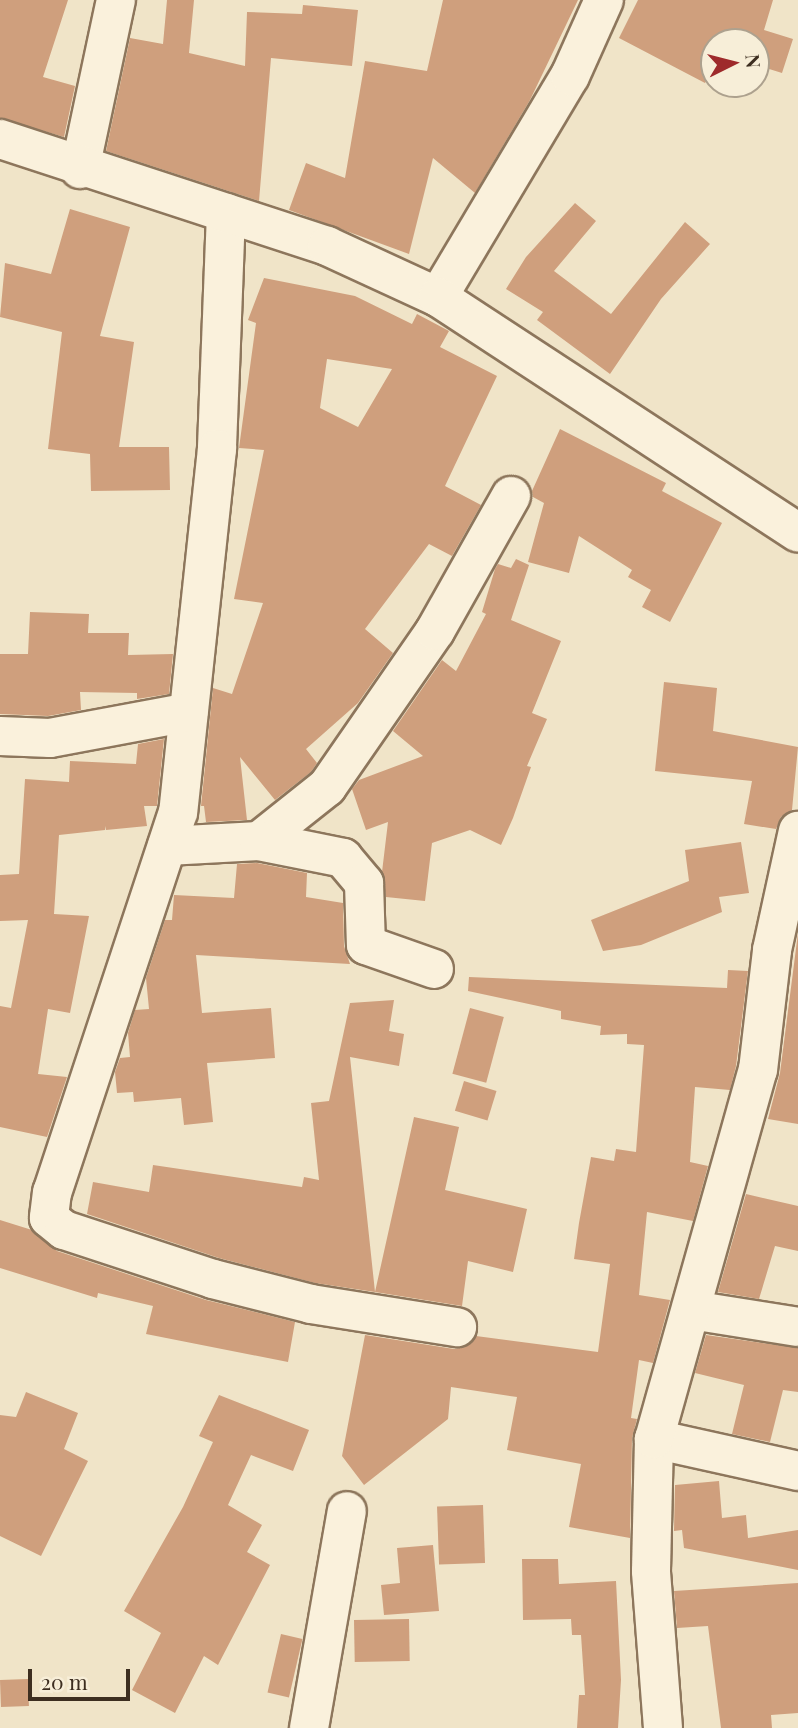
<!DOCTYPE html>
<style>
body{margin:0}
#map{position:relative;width:798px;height:1728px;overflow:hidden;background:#f0e4c8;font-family:"Playfair Display",serif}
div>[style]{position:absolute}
.building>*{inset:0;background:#cf9f7d;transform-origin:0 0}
.roads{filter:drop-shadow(2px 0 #8d765c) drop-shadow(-2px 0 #8d765c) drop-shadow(0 2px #8d765c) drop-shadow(0 -2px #8d765c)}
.minor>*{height:38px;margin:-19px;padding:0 19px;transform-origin:19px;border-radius:19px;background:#faf1dc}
.tertiary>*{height:38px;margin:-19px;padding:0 19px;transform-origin:19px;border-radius:19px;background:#faf1dc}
span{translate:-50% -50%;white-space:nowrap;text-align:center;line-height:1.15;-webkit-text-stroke:5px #f7eed8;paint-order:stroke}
.north{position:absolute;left:700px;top:28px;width:70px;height:70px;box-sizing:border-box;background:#f7eed8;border:2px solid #ada18e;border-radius:50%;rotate:84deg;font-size:19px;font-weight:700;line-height:28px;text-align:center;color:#3d2e20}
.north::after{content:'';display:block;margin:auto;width:24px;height:32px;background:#9e2a2b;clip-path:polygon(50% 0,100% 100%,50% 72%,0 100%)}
.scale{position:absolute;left:28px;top:1669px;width:102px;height:32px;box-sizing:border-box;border:4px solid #3d2e20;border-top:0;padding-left:9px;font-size:21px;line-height:24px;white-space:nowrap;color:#3d2e20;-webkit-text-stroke:5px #f7eed8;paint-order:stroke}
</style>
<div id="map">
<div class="building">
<div style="clip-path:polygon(0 0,68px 0,43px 77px,75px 86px,64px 137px,0 118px)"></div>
<div style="clip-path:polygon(167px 0,194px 0,189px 53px,245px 66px,247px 12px,302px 14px,303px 5px,358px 10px,352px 66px,271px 58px,259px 201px,106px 151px,130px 38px,163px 44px)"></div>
<div style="clip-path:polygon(443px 0,578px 0,530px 100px,475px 193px,433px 158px,409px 254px,289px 210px,306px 163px,345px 178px,365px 61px,427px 71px)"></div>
<div style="clip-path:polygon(638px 0,773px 0,764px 30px,793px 39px,782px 73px,756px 65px,756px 42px,714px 42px,714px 66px,705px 83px,619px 38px)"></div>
<div style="clip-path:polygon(575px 203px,596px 221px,554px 271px,611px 314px,685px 222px,710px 244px,661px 299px,610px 374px,537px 320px,543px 312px,506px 289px,526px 257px)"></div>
<div style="clip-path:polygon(70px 209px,130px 227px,100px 336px,134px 342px,119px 447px,169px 447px,170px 490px,91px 491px,90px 454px,48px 449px,62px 332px,0 317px,5px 263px,51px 274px)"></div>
<div style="clip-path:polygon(evenodd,264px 278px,355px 296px,412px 324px,417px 314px,449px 331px,440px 347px,497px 376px,445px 486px,481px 505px,452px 556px,429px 544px,365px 629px,393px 653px,358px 703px,306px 749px,317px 763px,311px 772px,275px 800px,240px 757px,247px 820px,206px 822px,204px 806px,201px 806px,213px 688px,232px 694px,263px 603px,234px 599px,264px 450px,239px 448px,256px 323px,248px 320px,264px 278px,327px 359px,392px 369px,358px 427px,320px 408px,327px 359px)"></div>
<div style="clip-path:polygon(560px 429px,666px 483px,662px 491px,722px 523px,670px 622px,642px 607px,651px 590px,628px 577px,632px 570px,579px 536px,569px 573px,528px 562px,544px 503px,533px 497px,532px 491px)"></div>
<div style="clip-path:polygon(516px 559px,529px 565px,511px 620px,561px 641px,532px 713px,547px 719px,527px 766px,531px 767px,513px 818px,501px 845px,470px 830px,432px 843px,425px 901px,386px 897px,382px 872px,388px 822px,366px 830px,352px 789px,359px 780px,423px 756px,393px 731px,442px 660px,456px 671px,486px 614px,482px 612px,495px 569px,498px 564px,511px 568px)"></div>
<div style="clip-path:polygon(30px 612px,89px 614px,88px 633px,129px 633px,128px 655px,173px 654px,169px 694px,137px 699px,137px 693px,80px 692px,81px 710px,48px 716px,0 714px,0 654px,28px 654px)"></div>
<div style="clip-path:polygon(664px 682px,717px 688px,713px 731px,798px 747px,792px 810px,781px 817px,776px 829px,744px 824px,752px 781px,655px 771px)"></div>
<div style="clip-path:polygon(164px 739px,157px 806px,144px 806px,147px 826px,106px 830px,106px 826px,105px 830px,59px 835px,54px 914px,89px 916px,70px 1013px,48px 1009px,38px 1074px,67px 1077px,47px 1137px,0 1127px,0 1006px,11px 1008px,28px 920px,0 921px,0 875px,19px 874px,25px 779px,69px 782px,70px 761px,136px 764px,138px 744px)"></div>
<div style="clip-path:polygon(741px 842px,749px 893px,719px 897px,722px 912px,641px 945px,603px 951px,591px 920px,689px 881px,685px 850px)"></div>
<div style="clip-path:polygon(257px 863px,307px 873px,306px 897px,343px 903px,344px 946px,350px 964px,196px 955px,202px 1013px,271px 1008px,275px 1058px,207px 1063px,213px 1122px,184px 1125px,181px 1098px,134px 1102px,133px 1092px,117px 1093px,115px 1072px,120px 1058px,130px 1057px,128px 1033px,135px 1010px,149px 1009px,146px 978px,165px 920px,172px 920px,174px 895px,234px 898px,237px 864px)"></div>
<div style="clip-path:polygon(798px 933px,798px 1124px,768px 1119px,780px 1073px)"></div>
<div style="clip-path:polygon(728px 970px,748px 971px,736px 1066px,730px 1090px,695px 1087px,690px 1162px,708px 1166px,693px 1221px,647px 1212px,639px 1295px,670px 1300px,653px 1363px,639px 1360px,631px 1418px,637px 1419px,632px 1438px,630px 1538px,569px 1527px,581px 1464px,507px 1450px,517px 1397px,451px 1387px,448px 1419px,364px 1485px,342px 1456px,365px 1335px,454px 1349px,465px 1347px,476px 1336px,598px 1352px,610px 1264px,574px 1259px,579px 1223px,591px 1157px,614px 1161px,616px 1149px,636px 1152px,644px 1045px,627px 1044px,627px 1034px,600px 1035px,601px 1026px,561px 1019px,561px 1011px,468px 991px,469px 977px,727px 988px)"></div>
<div style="clip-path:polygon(394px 1000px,389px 1031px,404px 1034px,399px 1066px,350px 1057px,375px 1292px,315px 1283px,219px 1258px,87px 1214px,93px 1182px,149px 1192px,153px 1165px,302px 1187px,304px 1177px,319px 1180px,311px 1103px,329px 1101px,350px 1003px)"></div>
<div style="left:470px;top:1008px;width:35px;height:68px;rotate:15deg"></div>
<div style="left:464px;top:1081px;width:34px;height:31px;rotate:17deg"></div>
<div style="clip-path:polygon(414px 1117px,459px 1127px,445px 1190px,527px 1209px,513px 1272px,468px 1261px,462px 1306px,375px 1292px)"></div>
<div style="clip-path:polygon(746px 1194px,798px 1206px,798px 1251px,775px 1246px,759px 1299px,718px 1292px)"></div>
<div style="clip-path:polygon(0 1220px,32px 1230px,57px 1251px,206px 1300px,295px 1322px,288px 1362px,146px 1334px,153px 1306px,98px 1293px,97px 1298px,0 1268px)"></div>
<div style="clip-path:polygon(706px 1335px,798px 1348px,798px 1392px,783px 1390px,770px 1442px,732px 1434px,744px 1385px,695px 1373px)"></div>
<div style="clip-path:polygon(26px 1392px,78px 1413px,64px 1449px,88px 1461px,41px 1556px,0 1536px,0 1415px,16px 1417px)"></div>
<div style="clip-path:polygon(219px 1395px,309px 1430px,293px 1471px,251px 1455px,228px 1505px,262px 1525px,247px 1552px,270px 1565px,218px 1665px,204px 1656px,175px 1713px,132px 1690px,161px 1633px,124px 1611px,183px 1507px,213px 1442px,199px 1436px)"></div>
<div style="clip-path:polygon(719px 1481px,722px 1518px,746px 1515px,748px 1538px,798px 1530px,798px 1570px,684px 1548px,682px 1530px,674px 1531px,675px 1485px)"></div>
<div style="left:483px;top:1505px;width:58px;height:46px;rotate:88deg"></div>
<div style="clip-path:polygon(433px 1545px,439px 1611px,384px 1615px,381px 1585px,400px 1583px,397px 1548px)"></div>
<div style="clip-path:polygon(522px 1559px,558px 1559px,559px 1584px,616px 1581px,621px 1680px,618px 1728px,577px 1728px,579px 1695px,585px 1695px,581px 1635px,572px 1635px,571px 1619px,523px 1620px)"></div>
<div style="clip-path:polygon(798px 1583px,798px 1713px,771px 1715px,772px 1728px,721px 1728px,708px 1626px,677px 1628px,674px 1591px)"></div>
<div style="left:409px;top:1619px;width:42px;height:55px;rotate:89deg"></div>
<div style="left:281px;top:1634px;width:22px;height:60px;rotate:13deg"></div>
<div style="left:28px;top:1679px;width:27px;height:28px;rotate:88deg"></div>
</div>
<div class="roads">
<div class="minor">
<div style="left:80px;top:169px;width:173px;rotate:-78deg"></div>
<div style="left:226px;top:213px;width:236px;rotate:92.2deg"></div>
<div style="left:217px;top:449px;width:365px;rotate:96.1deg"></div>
<div style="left:178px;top:812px;width:400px;rotate:108.3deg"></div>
<div style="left:52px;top:1192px;width:26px;rotate:97deg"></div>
<div style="left:49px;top:1218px;width:19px;rotate:39deg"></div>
<div style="left:64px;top:1230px;width:157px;rotate:18.2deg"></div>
<div style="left:213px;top:1279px;width:101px;rotate:14.3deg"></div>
<div style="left:311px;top:1304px;width:148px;rotate:9deg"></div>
<div style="left:438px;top:297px;width:257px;rotate:-59.2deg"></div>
<div style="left:570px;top:76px;width:83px;rotate:-65.9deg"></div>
<div style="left:0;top:736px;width:50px;rotate:2.3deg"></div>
<div style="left:50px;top:738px;width:141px;rotate:-10.6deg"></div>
<div style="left:259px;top:841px;width:87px;rotate:-38.5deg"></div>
<div style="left:327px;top:787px;width:190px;rotate:-55.3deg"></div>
<div style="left:435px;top:631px;width:155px;rotate:-60.6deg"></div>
<div style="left:167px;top:846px;width:92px;rotate:-3.1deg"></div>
<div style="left:259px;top:841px;width:86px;rotate:11.4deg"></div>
<div style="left:343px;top:858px;width:33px;rotate:50deg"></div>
<div style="left:364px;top:883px;width:62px;rotate:88.2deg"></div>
<div style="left:366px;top:945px;width:72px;rotate:19.4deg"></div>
<div style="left:691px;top:1310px;width:108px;rotate:9deg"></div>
<div style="left:654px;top:1439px;width:148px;rotate:12.5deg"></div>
<div style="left:309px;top:1728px;width:220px;rotate:-80.1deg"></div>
<div style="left:663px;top:1728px;width:157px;rotate:-94.4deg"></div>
<div style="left:651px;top:1571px;width:132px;rotate:-88.7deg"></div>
<div style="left:654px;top:1439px;width:383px;rotate:-74.3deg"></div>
<div style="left:758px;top:1070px;width:121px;rotate:-83.3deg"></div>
<div style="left:772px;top:950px;width:122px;rotate:-77.7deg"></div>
</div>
<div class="tertiary">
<div style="left:0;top:139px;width:344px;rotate:18.1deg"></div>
<div style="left:327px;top:246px;width:122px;rotate:24.7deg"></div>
<div style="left:438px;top:297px;width:430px;rotate:33.2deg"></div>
</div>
</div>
<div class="north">N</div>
<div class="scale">20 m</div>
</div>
